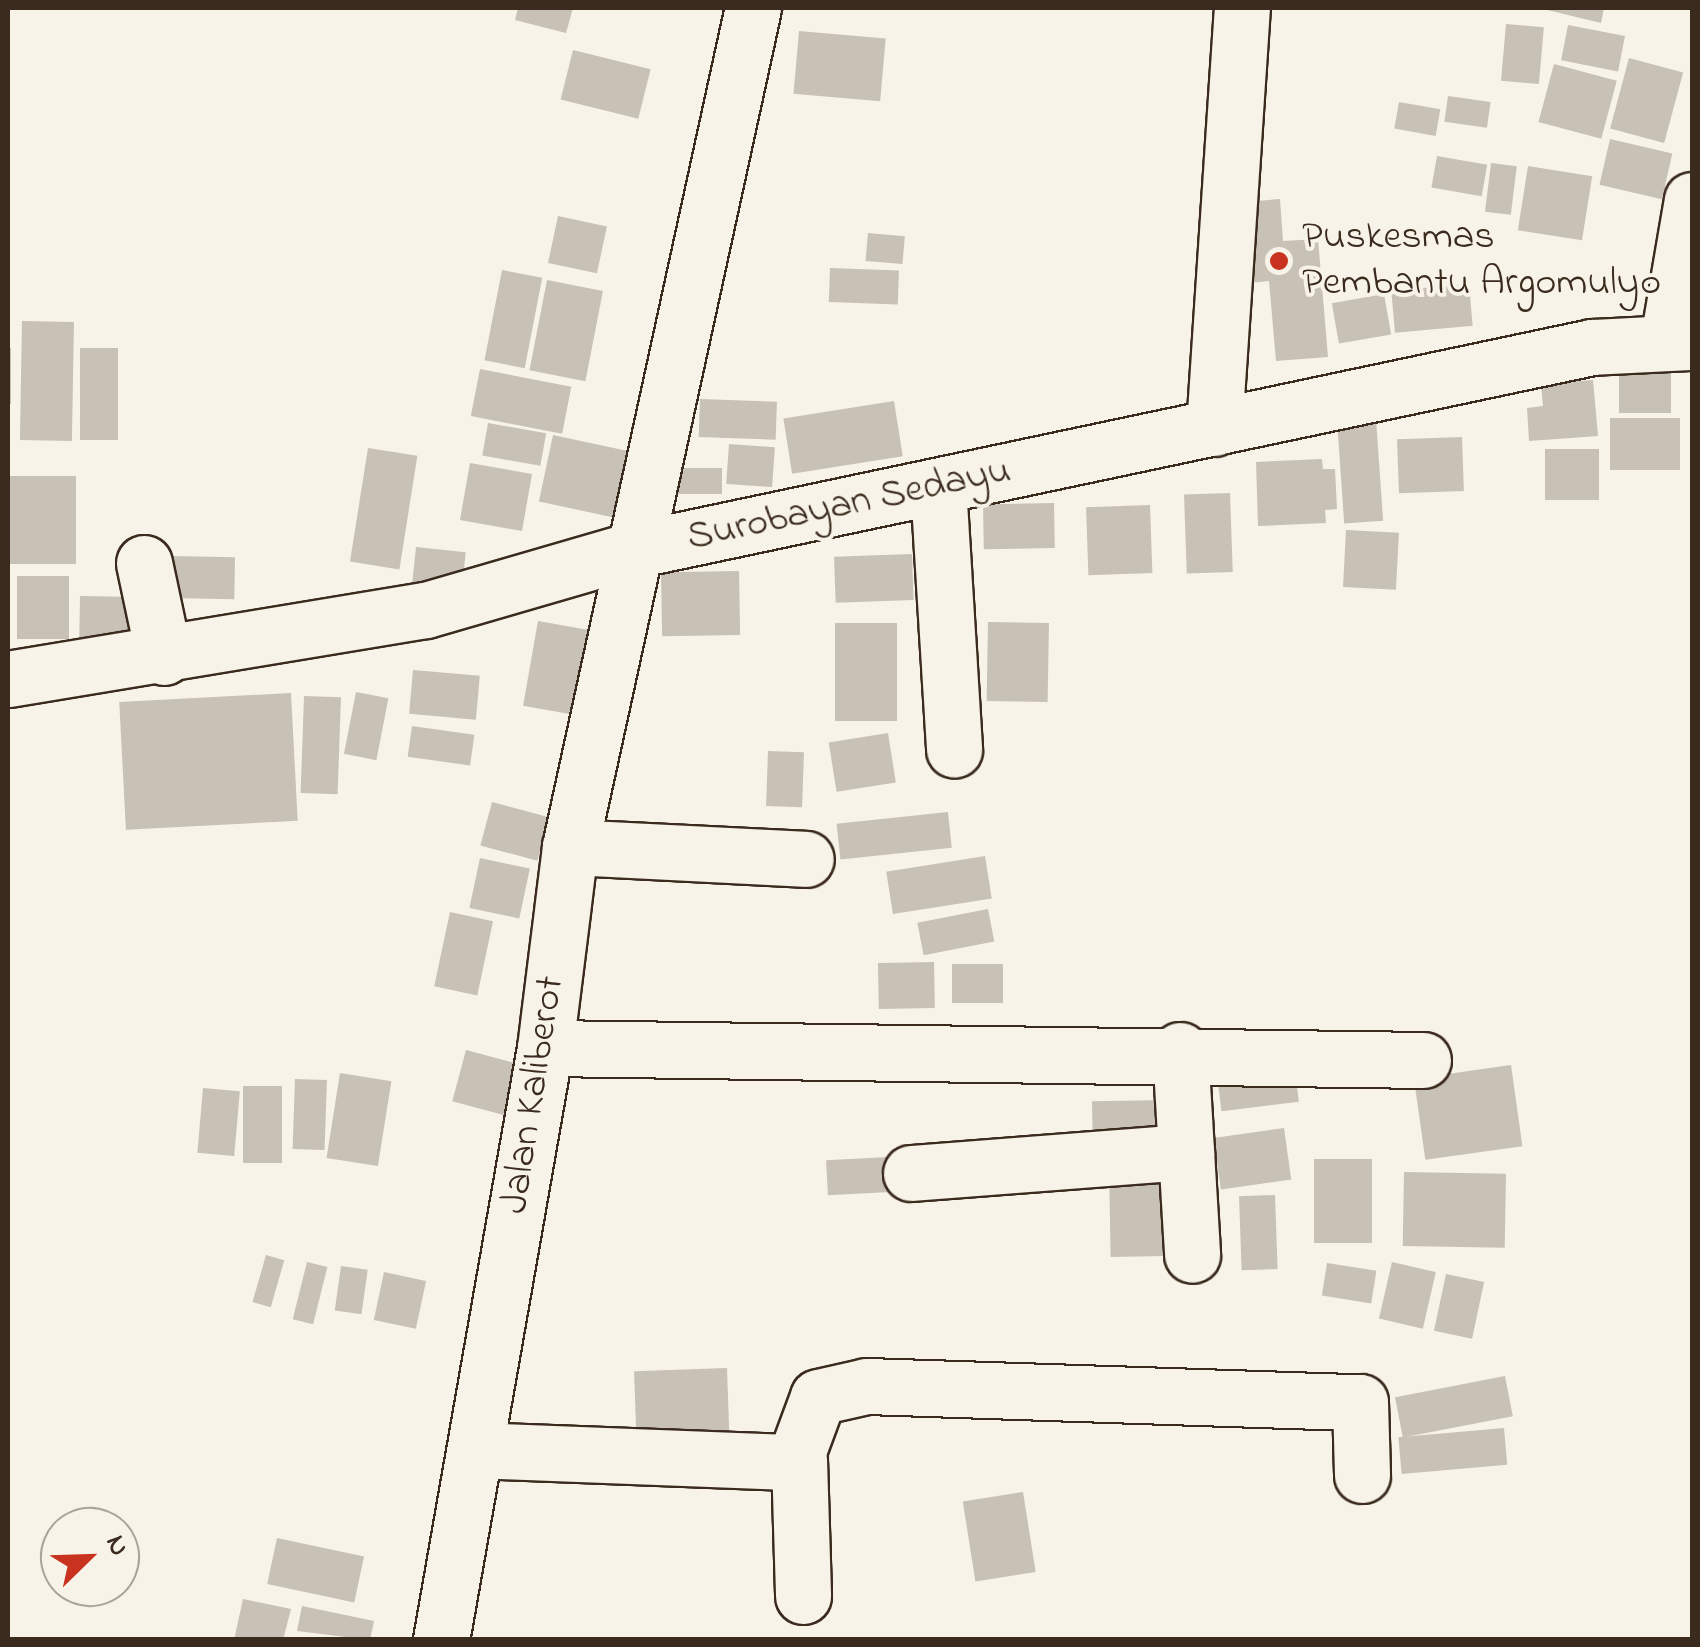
<!DOCTYPE html>
<style>
body{margin:0}
#map{position:relative;width:1700px;height:1647px;overflow:hidden;background:#f7f3e8;font-family:"Indie Flower",sans-serif}
div>[style]{position:absolute}
.building>*{inset:0;background:#c8c1b6;transform-origin:0 0}
.roads{filter:drop-shadow(2px 0 #3b2a1e) drop-shadow(-2px 0 #3b2a1e) drop-shadow(0 2px #3b2a1e) drop-shadow(0 -2px #3b2a1e)}
.minor>*{height:55px;margin:-27.5px;padding:0 27.5px;transform-origin:27.5px;border-radius:27.5px;background:#f7f3e8}
.major>*{height:55px;margin:-27.5px;padding:0 27.5px;transform-origin:27.5px;border-radius:27.5px;background:#f7f3e8}
.dots>*{width:28px;height:28px;translate:-50% -50%;box-sizing:border-box;border:5px solid #f7f3e8;border-radius:50%}
span{translate:-50% -50%;white-space:nowrap;text-align:center;line-height:1.15;-webkit-text-stroke:8px #f7f3e8;paint-order:stroke}
.poi-label{font-size:40px;color:#3b2a1e}
.left{translate:0 -50%;text-align:left}
.street-label{font-size:40px;color:#3b2a1e}
.frame{position:absolute;inset:0;border:10px solid #3b2a1e;pointer-events:none}
.north{position:absolute;left:40px;top:1507px;width:100px;height:100px;box-sizing:border-box;background:#f7f3e8;border:2px solid #aca397;border-radius:50%;rotate:67deg;font-size:28px;font-weight:700;line-height:40px;text-align:center;color:#3b2a1e}
.north::after{content:'';display:block;margin:auto;width:35px;height:45px;background:#c8321e;clip-path:polygon(50% 0,100% 100%,50% 72%,0 100%)}
</style>
<div id="map">
<div class="building">
<div style="clip-path:polygon(518px 8px,573px 8px,566px 33px,515px 20px)"></div>
<div style="clip-path:polygon(1539px 8px,1604px 8px,1601px 23px)"></div>
<div style="left:1506px;top:24px;width:38px;height:57px;rotate:5deg"></div>
<div style="left:1568px;top:25px;width:58px;height:36px;rotate:11deg"></div>
<div style="left:799px;top:31px;width:87px;height:63px;rotate:5deg"></div>
<div style="left:573px;top:50px;width:80px;height:51px;rotate:14deg"></div>
<div style="left:1629px;top:58px;width:56px;height:73px;rotate:15deg"></div>
<div style="left:1554px;top:64px;width:65px;height:60px;rotate:15deg"></div>
<div style="left:1448px;top:96px;width:43px;height:26px;rotate:8deg"></div>
<div style="left:1399px;top:102px;width:42px;height:27px;rotate:10deg"></div>
<div style="left:1610px;top:139px;width:64px;height:47px;rotate:13deg"></div>
<div style="left:1437px;top:156px;width:51px;height:32px;rotate:10deg"></div>
<div style="left:1491px;top:163px;width:26px;height:49px;rotate:7deg"></div>
<div style="left:1528px;top:166px;width:65px;height:65px;rotate:9deg"></div>
<div style="clip-path:polygon(1280px 199px,1283px 241px,1318px 239px,1328px 357px,1276px 361px,1269px 281px,1239px 284px,1232px 203px)"></div>
<div style="left:558px;top:216px;width:50px;height:48px;rotate:12deg"></div>
<div style="left:868px;top:233px;width:37px;height:28px;rotate:5deg"></div>
<div style="left:830px;top:268px;width:69px;height:34px;rotate:2deg"></div>
<div style="left:502px;top:270px;width:41px;height:92px;rotate:11deg"></div>
<div style="left:547px;top:280px;width:57px;height:92px;rotate:11deg"></div>
<div style="left:1469px;top:284px;width:42px;height:78px;rotate:85deg"></div>
<div style="left:1384px;top:294px;width:41px;height:53px;rotate:80deg"></div>
<div style="left:22px;top:321px;width:52px;height:119px;rotate:1deg"></div>
<div style="left:8px;top:348px;width:3px;height:56px"></div>
<div style="left:80px;top:348px;width:38px;height:92px"></div>
<div style="left:1619px;top:366px;width:52px;height:47px"></div>
<div style="left:480px;top:369px;width:93px;height:48px;rotate:11deg"></div>
<div style="clip-path:polygon(1593px 380px,1598px 436px,1529px 441px,1527px 408px,1543px 406px,1541px 384px)"></div>
<div style="left:700px;top:399px;width:77px;height:38px;rotate:2deg"></div>
<div style="left:894px;top:401px;width:56px;height:112px;rotate:81deg"></div>
<div style="left:1610px;top:418px;width:70px;height:52px"></div>
<div style="left:1376px;top:419px;width:102px;height:39px;rotate:86deg"></div>
<div style="left:488px;top:423px;width:59px;height:33px;rotate:10deg"></div>
<div style="left:553px;top:435px;width:80px;height:68px;rotate:12deg"></div>
<div style="left:1462px;top:437px;width:54px;height:65px;rotate:88deg"></div>
<div style="left:729px;top:444px;width:46px;height:40px;rotate:4deg"></div>
<div style="left:368px;top:448px;width:50px;height:115px;rotate:9deg"></div>
<div style="left:1599px;top:449px;width:51px;height:54px;rotate:90deg"></div>
<div style="clip-path:polygon(1322px 459px,1323px 469px,1335px 469px,1337px 509px,1325px 510px,1326px 523px,1258px 526px,1256px 462px)"></div>
<div style="left:470px;top:463px;width:63px;height:58px;rotate:10deg"></div>
<div style="left:671px;top:468px;width:51px;height:26px"></div>
<div style="left:8px;top:476px;width:68px;height:88px"></div>
<div style="left:1230px;top:493px;width:79px;height:46px;rotate:88deg"></div>
<div style="left:1054px;top:503px;width:45px;height:71px;rotate:89deg"></div>
<div style="left:1150px;top:505px;width:68px;height:64px;rotate:88deg"></div>
<div style="left:1346px;top:530px;width:53px;height:57px;rotate:3deg"></div>
<div style="left:416px;top:547px;width:50px;height:35px;rotate:6deg"></div>
<div style="left:912px;top:554px;width:46px;height:78px;rotate:88deg"></div>
<div style="left:169px;top:556px;width:66px;height:42px;rotate:1deg"></div>
<div style="left:739px;top:571px;width:64px;height:78px;rotate:89deg"></div>
<div style="left:17px;top:576px;width:52px;height:63px"></div>
<div style="left:80px;top:596px;width:56px;height:41px;rotate:1deg"></div>
<div style="left:538px;top:621px;width:53px;height:86px;rotate:10deg"></div>
<div style="left:988px;top:622px;width:61px;height:79px;rotate:1deg"></div>
<div style="left:835px;top:623px;width:62px;height:98px"></div>
<div style="left:413px;top:670px;width:67px;height:44px;rotate:5deg"></div>
<div style="left:356px;top:692px;width:33px;height:63px;rotate:11deg"></div>
<div style="left:291px;top:693px;width:128px;height:172px;rotate:87deg"></div>
<div style="left:304px;top:696px;width:37px;height:97px;rotate:2deg"></div>
<div style="left:412px;top:726px;width:63px;height:31px;rotate:8deg"></div>
<div style="left:888px;top:733px;width:50px;height:60px;rotate:81deg"></div>
<div style="left:768px;top:751px;width:36px;height:55px;rotate:2deg"></div>
<div style="left:492px;top:802px;width:59px;height:45px;rotate:15deg"></div>
<div style="left:948px;top:812px;width:36px;height:112px;rotate:84deg"></div>
<div style="left:985px;top:856px;width:43px;height:100px;rotate:81deg"></div>
<div style="left:480px;top:858px;width:51px;height:51px;rotate:12deg"></div>
<div style="left:988px;top:909px;width:33px;height:72px;rotate:79deg"></div>
<div style="left:450px;top:912px;width:44px;height:76px;rotate:12deg"></div>
<div style="left:934px;top:962px;width:46px;height:56px;rotate:89deg"></div>
<div style="left:1003px;top:964px;width:39px;height:51px;rotate:90deg"></div>
<div style="left:466px;top:1050px;width:70px;height:53px;rotate:15deg"></div>
<div style="left:1511px;top:1065px;width:82px;height:98px;rotate:82deg"></div>
<div style="left:1295px;top:1070px;width:32px;height:78px;rotate:83deg"></div>
<div style="left:340px;top:1073px;width:52px;height:86px;rotate:9deg"></div>
<div style="left:295px;top:1079px;width:32px;height:70px;rotate:2deg"></div>
<div style="left:243px;top:1086px;width:39px;height:77px"></div>
<div style="left:203px;top:1088px;width:37px;height:65px;rotate:5deg"></div>
<div style="left:1168px;top:1100px;width:41px;height:76px;rotate:89deg"></div>
<div style="left:1284px;top:1128px;width:52px;height:71px;rotate:82deg"></div>
<div style="left:888px;top:1157px;width:35px;height:62px;rotate:87deg"></div>
<div style="left:1314px;top:1159px;width:58px;height:84px"></div>
<div style="left:1164px;top:1163px;width:93px;height:55px;rotate:89deg"></div>
<div style="left:1404px;top:1172px;width:102px;height:74px;rotate:1deg"></div>
<div style="left:1275px;top:1195px;width:74px;height:36px;rotate:88deg"></div>
<div style="left:266px;top:1255px;width:19px;height:49px;rotate:16deg"></div>
<div style="left:307px;top:1262px;width:21px;height:59px;rotate:14deg"></div>
<div style="left:1392px;top:1262px;width:45px;height:58px;rotate:13deg"></div>
<div style="left:1327px;top:1263px;width:50px;height:33px;rotate:9deg"></div>
<div style="left:341px;top:1266px;width:27px;height:45px;rotate:8deg"></div>
<div style="left:384px;top:1272px;width:43px;height:49px;rotate:12deg"></div>
<div style="left:1446px;top:1274px;width:39px;height:58px;rotate:12deg"></div>
<div style="left:727px;top:1368px;width:69px;height:93px;rotate:88deg"></div>
<div style="left:1505px;top:1376px;width:41px;height:112px;rotate:79deg"></div>
<div style="left:1504px;top:1428px;width:37px;height:106px;rotate:85deg"></div>
<div style="left:1023px;top:1492px;width:81px;height:61px;rotate:81deg"></div>
<div style="left:277px;top:1538px;width:89px;height:47px;rotate:12deg"></div>
<div style="clip-path:polygon(243px 1599px,291px 1609px,283px 1640px,234px 1640px)"></div>
<div style="clip-path:polygon(302px 1606px,374px 1621px,370px 1640px,297px 1631px)"></div>
</div>
<div class="roads">
<div class="minor">
<div style="left:1668px;top:340px;width:142px;rotate:-80.3deg"></div>
<div style="left:1214px;top:428px;width:421px;rotate:-86.2deg"></div>
<div style="left:938px;top:486px;width:264px;rotate:86.5deg"></div>
<div style="left:144px;top:563px;width:96px;rotate:78deg"></div>
<div style="left:570px;top:847px;width:236px;rotate:2.9deg"></div>
<div style="left:545px;top:1048px;width:878px;rotate:0.78deg"></div>
<div style="left:1180px;top:1050px;width:205px;rotate:86.6deg"></div>
<div style="left:911px;top:1173px;width:276px;rotate:-4.4deg"></div>
<div style="left:475px;top:1450px;width:319px;rotate:2.2deg"></div>
<div style="left:794px;top:1462px;width:69px;rotate:-69.7deg"></div>
<div style="left:818px;top:1397px;width:50px;rotate:-12.7deg"></div>
<div style="left:867px;top:1386px;width:493px;rotate:1.9deg"></div>
<div style="left:1360px;top:1402px;width:73px;rotate:88.4deg"></div>
<div style="left:799px;top:1459px;width:137px;rotate:88.3deg"></div>
<div style="left:441px;top:1640px;width:601px;rotate:-80.04deg"></div>
<div style="left:545px;top:1048px;width:203px;rotate:-82.9deg"></div>
<div style="left:570px;top:847px;width:859px;rotate:-77.7deg"></div>
</div>
<div class="major">
<div style="left:8px;top:679px;width:424px;rotate:-9.4deg"></div>
<div style="left:426px;top:610px;width:211px;rotate:-16.2deg"></div>
<div style="left:629px;top:551px;width:984px;rotate:-11.96deg"></div>
<div style="left:1592px;top:347px;width:100px;rotate:-2.9deg"></div>
</div>
</div>
<div class="dots">
<div style="left:1279px;top:261px;background:#c8321e"></div>
</div>
<div class="poi-label">
<span class="left" style="left:1302px;top:261px">Puskesmas<br>Pembantu Argomulyo</span>
</div>
<div class="street-label">
<span style="left:849px;top:505px;rotate:-12deg">Surobayan Sedayu</span>
<span style="left:534px;top:1095px;rotate:-81deg">Jalan Kaliberot</span>
</div>
<div class="frame"></div>
<div class="north">N</div>
</div>
